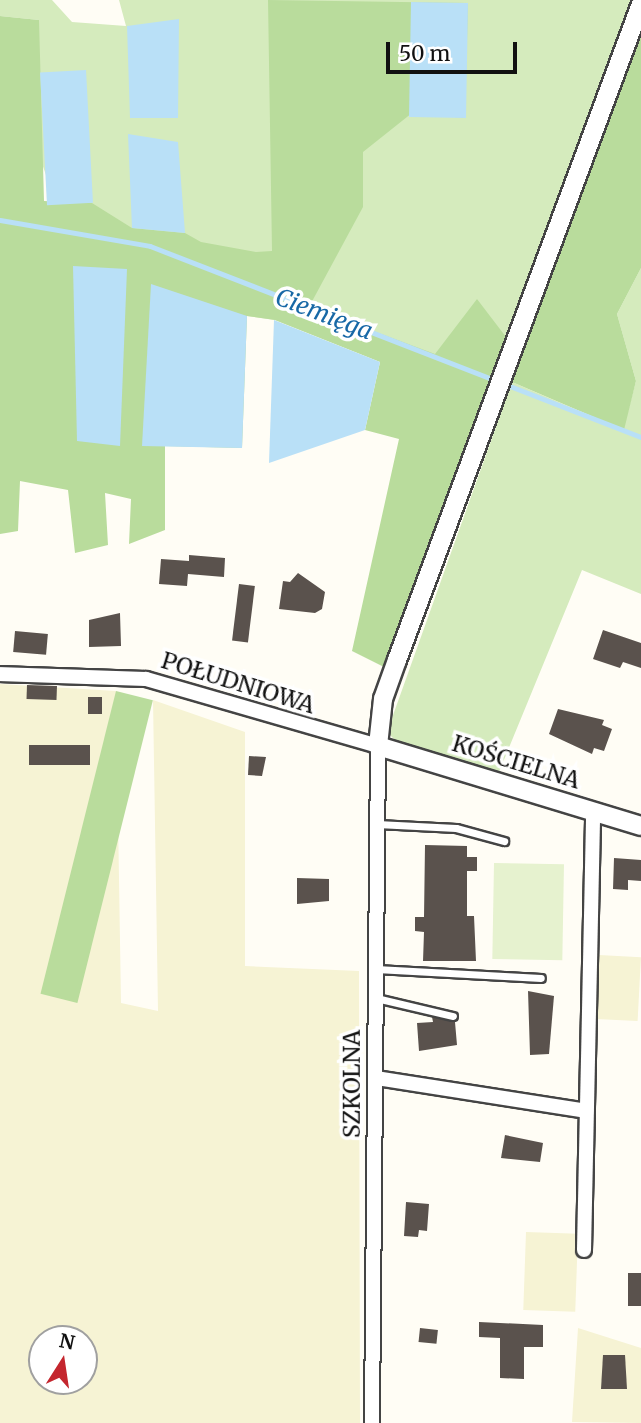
<!DOCTYPE html>
<meta charset="utf-8">
<style>
body{margin:0}
#map{position:relative;width:641px;height:1423px;overflow:hidden;background:#fffdf5;font-family:Merriweather,serif}
div>[style]{position:absolute}
.farmland>*{inset:0;background:#f6f3d4;transform-origin:0 0}
.green>*{inset:0;background:#d5ebbd}
.forest>*{inset:0;background:#b9dc9c;transform-origin:0 0}
.pitch>*{inset:0;background:#e6f2cf;transform-origin:0 0}
.water>*{inset:0;background:#b9e0f7;transform-origin:0 0}
.stream>*{height:5px;margin:-2.5px;padding:0 2.5px;transform-origin:2.5px;border-radius:2.5px;background:#b9e0f7}
.building>*{inset:0;background:#5a524d;transform-origin:0 0}
.roads{filter:drop-shadow(2px 0 #444) drop-shadow(-2px 0 #444) drop-shadow(0 2px #444) drop-shadow(0 -2px #444)}
.service>*{height:7px;margin:-3.5px;padding:0 3.5px;transform-origin:3.5px;border-radius:3.5px;background:#fff}
.minor>*{height:14px;margin:-7px;padding:0 7px;transform-origin:7px;border-radius:7px;background:#fff}
.tertiary>*{height:18px;margin:-9px;padding:0 9px;transform-origin:9px;border-radius:9px;background:#fff}
span{translate:-50% -50%;white-space:nowrap;text-align:center;line-height:1.15;-webkit-text-stroke:7px #fff;paint-order:stroke}
.street-label{font-size:23px;color:#111}
.water-label{font-size:24px;color:#1768a6;font-style:italic}
.north{position:absolute;left:28px;top:1325px;width:70px;height:70px;box-sizing:border-box;background:#fff;border:2px solid #a0a0a0;border-radius:50%;rotate:12deg;font-size:19px;font-weight:700;line-height:28px;text-align:center;color:#111}
.north::after{content:'';display:block;margin:auto;width:24px;height:32px;background:#c4262e;clip-path:polygon(50% 0,100% 100%,50% 72%,0 100%)}
.scale{position:absolute;left:386px;top:42px;width:131px;height:32px;box-sizing:border-box;border:4px solid #111;border-top:0;padding-left:9px;font-size:21px;line-height:24px;white-space:nowrap;color:#111;-webkit-text-stroke:5px #fff;paint-order:stroke}
</style>
<div id="map">
<div class="farmland">
<div style="clip-path:polygon(evenodd,0 684px,116px 691px,121px 1003px,158px 1011px,153px 700px,245px 732px,245px 966px,359px 971px,360px 1423px,0 1423px,0 684px,42px 1339px,84px 1339px,84px 1381px,42px 1381px,42px 1339px)"></div>
<div style="left:599px;top:955px;width:42px;height:64px;rotate:3deg"></div>
<div style="left:526px;top:1232px;width:52px;height:78px;rotate:2deg"></div>
<div style="clip-path:polygon(578px 1328px,641px 1348px,641px 1423px,572px 1422px)"></div>
</div>
<div class="green">
<div style="clip-path:polygon(0 0,52px 0,72px 22px,126px 26px,119px 0,632px 0,481px 401px,275px 320px,247px 316px,142px 446px,0 45px,39px 20px,0 16px)"></div>
<div style="clip-path:polygon(641px 268px,641px 594px,582px 570px,499px 772px,399px 744px,387px 732px,512px 382px,623px 430px,636px 381px,617px 314px)"></div>
</div>
<div class="forest">
<div style="clip-path:polygon(268px 0,468px 3px,465px 118px,412px 113px,363px 152px,363px 207px,309px 307px,435px 354px,477px 299px,506px 337px,386px 668px,352px 651px,399px 439px,365px 430px,380px 362px,275px 320px,247px 316px,242px 448px,165px 446px,165px 530px,129px 544px,131px 499px,105px 493px,108px 545px,75px 553px,68px 490px,20px 481px,18px 531px,0 534px,0 16px,39px 20px,44px 201px,92px 203px,132px 228px,185px 233px,201px 242px,256px 252px,272px 251px)"></div>
<div style="clip-path:polygon(641px 28px,641px 268px,617px 314px,636px 381px,624px 430px,512px 382px)"></div>
<div style="left:116px;top:691px;width:38px;height:312px;rotate:14deg"></div>
</div>
<div class="pitch">
<div style="left:494px;top:863px;width:70px;height:96px;rotate:1deg"></div>
</div>
<div class="water">
<div style="left:468px;top:3px;width:115px;height:57px;rotate:91deg"></div>
<div style="clip-path:polygon(179px 19px,178px 118px,130px 118px,127px 26px)"></div>
<div style="left:86px;top:70px;width:133px;height:46px;rotate:87deg"></div>
<div style="clip-path:polygon(128px 134px,178px 142px,185px 233px,132px 228px)"></div>
<div style="clip-path:polygon(73px 266px,127px 269px,120px 446px,77px 441px)"></div>
<div style="clip-path:polygon(151px 284px,247px 316px,242px 448px,142px 446px)"></div>
<div style="clip-path:polygon(274px 320px,380px 362px,365px 430px,269px 463px)"></div>
</div>
<div class="stream">
<div style="left:0;top:220px;width:152px;rotate:9.8deg"></div>
<div style="left:150px;top:246px;width:527px;rotate:21.26deg"></div>
</div>
<div class="building">
<div style="clip-path:polygon(189px 555px,225px 558px,224px 577px,188px 574px,187px 586px,159px 584px,161px 559px,189px 561px)"></div>
<div style="clip-path:polygon(298px 573px,325px 592px,322px 609px,315px 613px,279px 609px,283px 581px,290px 582px)"></div>
<div style="left:239px;top:584px;width:16px;height:57px;rotate:7deg"></div>
<div style="clip-path:polygon(120px 613px,121px 646px,89px 647px,89px 620px)"></div>
<div style="clip-path:polygon(603px 630px,641px 643px,641px 668px,623px 662px,620px 668px,593px 659px)"></div>
<div style="left:15px;top:631px;width:33px;height:21px;rotate:5deg"></div>
<div style="left:27px;top:685px;width:30px;height:14px;rotate:2deg"></div>
<div style="left:88px;top:697px;width:14px;height:17px"></div>
<div style="clip-path:polygon(558px 709px,604px 720px,602px 725px,612px 729px,604px 751px,594px 748px,592px 754px,549px 734px)"></div>
<div style="left:29px;top:745px;width:61px;height:20px"></div>
<div style="clip-path:polygon(249px 756px,266px 757px,262px 776px,248px 775px)"></div>
<div style="clip-path:polygon(425px 845px,467px 846px,467px 857px,477px 857px,477px 871px,467px 871px,467px 916px,474px 916px,476px 961px,423px 961px,424px 932px,415px 931px,415px 917px,424px 917px)"></div>
<div style="clip-path:polygon(614px 858px,641px 860px,641px 881px,628px 880px,628px 890px,613px 889px)"></div>
<div style="clip-path:polygon(297px 878px,329px 879px,329px 901px,297px 904px)"></div>
<div style="clip-path:polygon(528px 991px,554px 996px,549px 1054px,530px 1055px)"></div>
<div style="clip-path:polygon(432px 1017px,455px 1022px,457px 1045px,419px 1051px,417px 1023px,433px 1022px)"></div>
<div style="clip-path:polygon(505px 1135px,543px 1143px,540px 1162px,501px 1158px)"></div>
<div style="clip-path:polygon(406px 1202px,429px 1204px,427px 1231px,419px 1230px,418px 1237px,404px 1236px)"></div>
<div style="left:641px;top:1273px;width:33px;height:13px;rotate:90deg"></div>
<div style="clip-path:polygon(479px 1322px,543px 1325px,543px 1347px,524px 1347px,524px 1379px,500px 1378px,500px 1338px,479px 1337px)"></div>
<div style="left:420px;top:1328px;width:18px;height:14px;rotate:6deg"></div>
<div style="clip-path:polygon(603px 1355px,625px 1355px,627px 1389px,601px 1389px)"></div>
</div>
<div class="roads">
<div class="service">
<div style="left:377px;top:824px;width:79px;rotate:2.9deg"></div>
<div style="left:456px;top:828px;width:50px;rotate:15.2deg"></div>
<div style="left:376px;top:969px;width:165px;rotate:3.1deg"></div>
<div style="left:376px;top:998px;width:79px;rotate:13.2deg"></div>
</div>
<div class="minor">
<div style="left:0;top:674px;width:146px;rotate:2deg"></div>
<div style="left:146px;top:679px;width:241px;rotate:16.1deg"></div>
<div style="left:378px;top:746px;width:677px;rotate:90.51deg"></div>
<div style="left:376px;top:1078px;width:213px;rotate:8.9deg"></div>
<div style="left:584px;top:1250px;width:439px;rotate:-88.8deg"></div>
</div>
<div class="tertiary">
<div style="left:641px;top:4px;width:700px;rotate:110.4deg"></div>
<div style="left:397px;top:660px;width:41px;rotate:109.7deg"></div>
<div style="left:383px;top:699px;width:47px;rotate:96.1deg"></div>
<div style="left:378px;top:746px;width:275px;rotate:16.9deg"></div>
</div>
</div>
<div class="street-label">
<span style="left:238px;top:683px;rotate:17deg">POŁUDNIOWA</span>
<span style="left:516px;top:762px;rotate:17deg">KOŚCIELNA</span>
<span style="left:352px;top:1084px;rotate:-90deg">SZKOLNA</span>
</div>
<div class="water-label">
<span style="left:324px;top:314px;rotate:21deg">Ciemięga</span>
</div>
<div class="north">N</div>
<div class="scale">50 m</div>
</div>
